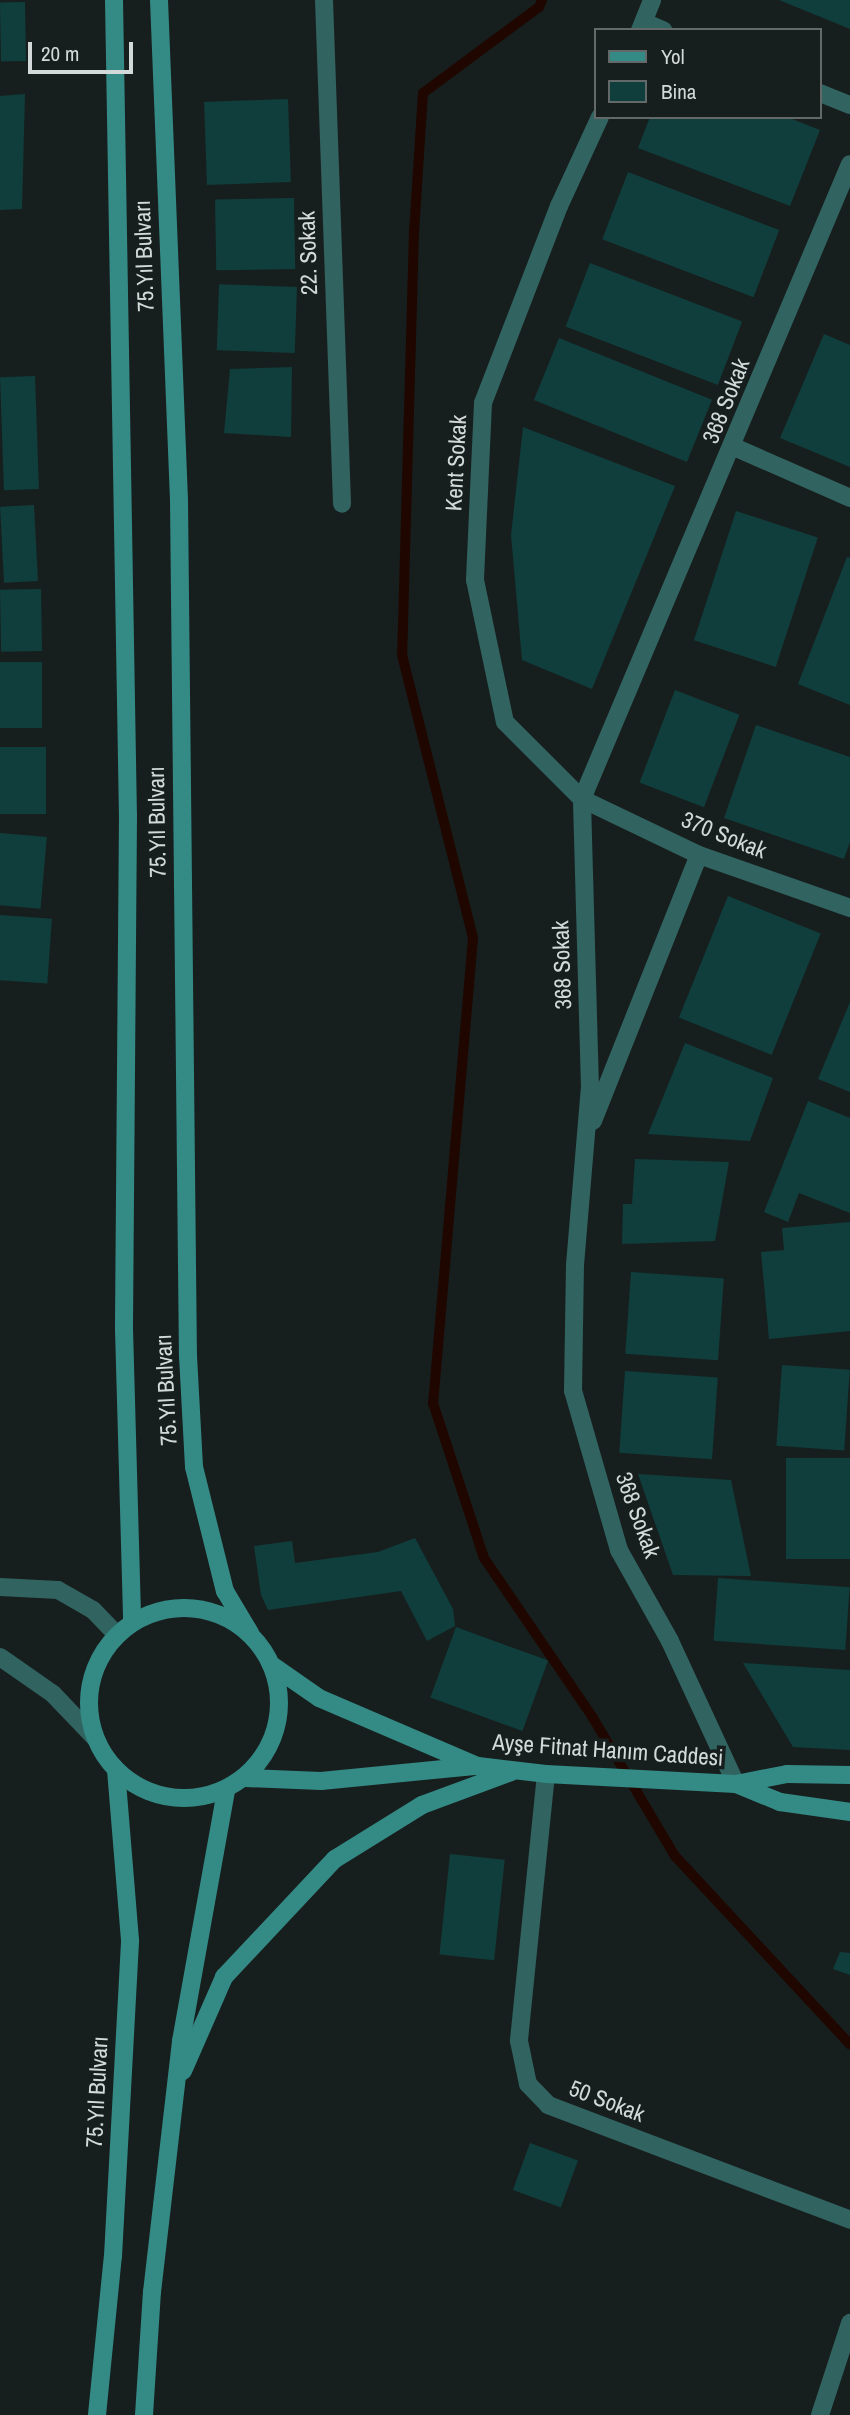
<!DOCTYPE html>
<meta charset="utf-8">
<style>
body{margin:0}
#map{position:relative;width:850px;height:2415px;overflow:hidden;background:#171f1e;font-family:"Archivo Narrow",sans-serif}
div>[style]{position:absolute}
.stream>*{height:10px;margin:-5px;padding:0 5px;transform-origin:5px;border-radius:5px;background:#1f0700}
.building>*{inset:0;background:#103e3c;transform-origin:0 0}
.minor>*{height:18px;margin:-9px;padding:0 9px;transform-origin:9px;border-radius:9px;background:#316360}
.tertiary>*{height:18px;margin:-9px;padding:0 9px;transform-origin:9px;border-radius:9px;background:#316360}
.secondary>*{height:18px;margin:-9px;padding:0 9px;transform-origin:9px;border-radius:9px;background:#348b86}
.secondary>.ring{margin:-9px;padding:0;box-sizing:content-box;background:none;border:18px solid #348b86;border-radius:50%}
span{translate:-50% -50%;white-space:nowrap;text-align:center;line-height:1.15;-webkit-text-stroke:7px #171f1e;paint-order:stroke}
.street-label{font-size:23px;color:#d3d9d8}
.legend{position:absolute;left:594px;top:28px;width:228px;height:91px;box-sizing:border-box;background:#171f1e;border:2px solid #626968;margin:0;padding:9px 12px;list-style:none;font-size:21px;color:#d3d9d8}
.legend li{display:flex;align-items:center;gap:14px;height:35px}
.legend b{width:35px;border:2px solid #626968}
.scale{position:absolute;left:28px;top:42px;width:105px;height:32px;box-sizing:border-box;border:4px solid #d3d9d8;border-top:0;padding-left:9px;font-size:21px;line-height:24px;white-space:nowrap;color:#d3d9d8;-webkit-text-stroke:5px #171f1e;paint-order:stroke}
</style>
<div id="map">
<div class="stream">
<div style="left:542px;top:0;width:8px;rotate:113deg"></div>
<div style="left:539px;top:7px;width:144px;rotate:143.4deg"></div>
<div style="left:423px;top:93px;width:138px;rotate:93.7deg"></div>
<div style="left:414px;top:231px;width:424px;rotate:91.6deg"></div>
<div style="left:402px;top:655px;width:292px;rotate:75.9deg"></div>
<div style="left:473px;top:938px;width:467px;rotate:94.9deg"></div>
<div style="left:433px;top:1403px;width:163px;rotate:71.8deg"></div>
<div style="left:484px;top:1558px;width:194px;rotate:55.7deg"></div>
<div style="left:593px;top:1718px;width:161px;rotate:59.3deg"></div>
<div style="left:675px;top:1856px;width:257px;rotate:47.1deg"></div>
</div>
<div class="building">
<div style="clip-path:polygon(779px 0,850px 0,850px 29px)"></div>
<div style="left:25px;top:2px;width:59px;height:25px;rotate:89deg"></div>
<div style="clip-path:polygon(25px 94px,22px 209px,0 210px,0 96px)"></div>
<div style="left:288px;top:99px;width:83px;height:84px;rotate:88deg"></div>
<div style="clip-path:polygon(650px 117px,787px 117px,820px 130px,790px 206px,638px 148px)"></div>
<div style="left:628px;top:172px;width:162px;height:72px;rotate:21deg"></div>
<div style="left:294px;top:198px;width:71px;height:79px;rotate:89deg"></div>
<div style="left:590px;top:263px;width:163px;height:68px;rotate:21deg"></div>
<div style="left:297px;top:287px;width:66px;height:78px;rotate:92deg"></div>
<div style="clip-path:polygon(824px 334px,850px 345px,850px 467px,780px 438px)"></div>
<div style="left:559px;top:338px;width:165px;height:67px;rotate:22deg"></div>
<div style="clip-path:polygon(292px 367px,291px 437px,224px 433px,230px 369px)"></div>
<div style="left:35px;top:376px;width:113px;height:35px;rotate:88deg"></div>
<div style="clip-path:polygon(523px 427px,675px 486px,592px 689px,522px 660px,511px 535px)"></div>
<div style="left:34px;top:505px;width:76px;height:34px;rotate:87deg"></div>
<div style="left:736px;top:511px;width:86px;height:136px;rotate:18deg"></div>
<div style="clip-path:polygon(847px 557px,850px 558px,850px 705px,798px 684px)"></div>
<div style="left:41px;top:589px;width:62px;height:41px;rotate:89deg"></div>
<div style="left:0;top:662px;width:42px;height:66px"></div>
<div style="left:675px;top:690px;width:69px;height:99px;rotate:21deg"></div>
<div style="clip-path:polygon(756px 725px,850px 757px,850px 842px,844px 859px,724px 818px)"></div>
<div style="left:0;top:747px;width:46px;height:67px"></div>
<div style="left:0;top:833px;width:47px;height:72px;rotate:5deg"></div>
<div style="left:728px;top:896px;width:100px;height:131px;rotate:22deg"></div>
<div style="left:0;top:915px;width:52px;height:65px;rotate:4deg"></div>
<div style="clip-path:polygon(850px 1002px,850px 1092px,818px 1079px)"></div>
<div style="clip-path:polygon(685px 1043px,773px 1078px,750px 1141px,648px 1134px)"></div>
<div style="clip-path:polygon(808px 1101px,850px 1118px,850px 1213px,799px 1193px,788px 1222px,764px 1212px)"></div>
<div style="clip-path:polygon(635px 1159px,729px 1162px,715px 1241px,622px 1244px,623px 1204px,632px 1204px)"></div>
<div style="clip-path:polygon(850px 1222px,850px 1331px,769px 1339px,761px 1252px,784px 1250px,782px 1228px)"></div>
<div style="left:631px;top:1272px;width:93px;height:82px;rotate:4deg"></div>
<div style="left:782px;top:1365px;width:68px;height:81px;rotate:4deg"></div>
<div style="left:625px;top:1371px;width:93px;height:82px;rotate:4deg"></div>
<div style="left:786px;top:1458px;width:64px;height:101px"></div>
<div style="clip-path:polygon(638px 1474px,731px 1480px,751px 1576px,673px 1575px)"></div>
<div style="clip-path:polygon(415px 1538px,453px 1609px,455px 1626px,427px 1641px,401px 1591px,268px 1610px,261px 1595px,254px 1546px,292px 1541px,295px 1563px,378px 1552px)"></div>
<div style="left:718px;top:1578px;width:132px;height:63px;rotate:4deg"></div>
<div style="left:456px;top:1627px;width:98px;height:75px;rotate:20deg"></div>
<div style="clip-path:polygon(743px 1663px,850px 1670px,850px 1750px,793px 1747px)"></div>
<div style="left:450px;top:1854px;width:55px;height:101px;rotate:6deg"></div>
<div style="clip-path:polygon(840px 1952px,850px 1953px,850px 1975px,833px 1969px)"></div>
<div style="left:530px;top:2143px;width:51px;height:50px;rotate:20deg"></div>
</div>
<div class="minor">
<div style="left:324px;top:0;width:504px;rotate:87.95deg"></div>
<div style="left:644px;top:22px;width:21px;rotate:23deg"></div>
<div style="left:640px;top:30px;width:32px;rotate:-68deg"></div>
<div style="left:820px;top:93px;width:32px;rotate:22deg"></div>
<div style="left:600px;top:117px;width:98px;rotate:114.7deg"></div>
<div style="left:559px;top:206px;width:211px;rotate:111.1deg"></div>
<div style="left:483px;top:403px;width:177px;rotate:92.6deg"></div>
<div style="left:475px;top:580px;width:145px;rotate:78.1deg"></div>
<div style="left:505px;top:722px;width:109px;rotate:45deg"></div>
<div style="left:582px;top:799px;width:130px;rotate:25.6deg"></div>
<div style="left:699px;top:855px;width:160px;rotate:19.3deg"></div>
<div style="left:734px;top:447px;width:127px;rotate:23.7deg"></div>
<div style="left:593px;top:1121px;width:286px;rotate:-68.3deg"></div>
<div style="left:546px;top:1774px;width:268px;rotate:95.8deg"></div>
<div style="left:519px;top:2041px;width:44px;rotate:78.2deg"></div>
<div style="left:528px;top:2084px;width:29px;rotate:46deg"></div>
<div style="left:548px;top:2105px;width:323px;rotate:20.8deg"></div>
<div style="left:736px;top:1784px;width:157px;rotate:-114.8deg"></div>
<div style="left:670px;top:1641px;width:104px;rotate:-119.3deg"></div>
<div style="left:619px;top:1550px;width:166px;rotate:-106.1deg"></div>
<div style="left:573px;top:1391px;width:126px;rotate:-89.1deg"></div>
<div style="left:575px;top:1265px;width:178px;rotate:-85.2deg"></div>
<div style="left:590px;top:1088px;width:289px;rotate:-91.6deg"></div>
<div style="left:582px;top:799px;width:689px;rotate:-67.12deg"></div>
<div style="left:820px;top:2415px;width:97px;rotate:-71.9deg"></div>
</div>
<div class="tertiary">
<div style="left:0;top:1587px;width:58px;rotate:3deg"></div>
<div style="left:58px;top:1590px;width:40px;rotate:29.7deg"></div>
<div style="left:93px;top:1610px;width:35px;rotate:46deg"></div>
<div style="left:0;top:1657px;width:65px;rotate:34.9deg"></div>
<div style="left:53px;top:1694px;width:61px;rotate:46.3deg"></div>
</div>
<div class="secondary">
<div style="left:114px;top:0;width:815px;rotate:89.02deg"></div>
<div style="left:128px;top:815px;width:514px;rotate:90.45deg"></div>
<div style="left:124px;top:1329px;width:294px;rotate:88.4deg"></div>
<div style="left:159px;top:0;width:501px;rotate:87.71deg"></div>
<div style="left:179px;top:501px;width:855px;rotate:89.4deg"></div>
<div style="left:188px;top:1356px;width:111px;rotate:86.9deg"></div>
<div style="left:194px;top:1467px;width:128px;rotate:76deg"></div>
<div style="left:225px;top:1591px;width:49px;rotate:59.2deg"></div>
<div class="ring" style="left:89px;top:1608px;width:172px;height:172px"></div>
<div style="left:273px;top:1666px;width:56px;rotate:34.8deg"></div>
<div style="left:319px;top:1698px;width:173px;rotate:23.2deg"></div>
<div style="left:478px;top:1766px;width:68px;rotate:6.7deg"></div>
<div style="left:546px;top:1774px;width:190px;rotate:3deg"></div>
<div style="left:736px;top:1784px;width:52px;rotate:-11.1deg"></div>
<div style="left:787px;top:1774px;width:63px;rotate:0.9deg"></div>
<div style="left:245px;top:1778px;width:76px;rotate:2.3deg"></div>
<div style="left:321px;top:1781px;width:154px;rotate:-5.6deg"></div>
<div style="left:736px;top:1784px;width:48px;rotate:22.2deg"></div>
<div style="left:780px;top:1802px;width:71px;rotate:8.1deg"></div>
<div style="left:183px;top:2071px;width:103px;rotate:-66.4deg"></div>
<div style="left:224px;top:1977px;width:162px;rotate:-46.8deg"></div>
<div style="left:335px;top:1859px;width:102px;rotate:-31.8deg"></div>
<div style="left:422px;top:1805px;width:95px;rotate:-20.3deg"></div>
<div style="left:97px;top:2415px;width:160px;rotate:-84.3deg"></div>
<div style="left:113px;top:2256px;width:316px;rotate:-86.9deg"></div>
<div style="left:130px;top:1940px;width:170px;rotate:-94.7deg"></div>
<div style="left:144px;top:2415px;width:123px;rotate:-86.3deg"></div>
<div style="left:152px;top:2292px;width:253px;rotate:-83.4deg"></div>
<div style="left:181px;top:2041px;width:255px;rotate:-79.8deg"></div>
</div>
<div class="street-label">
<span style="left:308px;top:253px;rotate:-92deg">22. Sokak</span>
<span style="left:144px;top:256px;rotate:-92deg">75.Yıl Bulvarı</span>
<span style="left:726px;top:401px;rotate:-68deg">368 Sokak</span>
<span style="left:456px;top:463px;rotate:-87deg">Kent Sokak</span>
<span style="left:157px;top:822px;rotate:-91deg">75.Yıl Bulvarı</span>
<span style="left:724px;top:835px;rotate:22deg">370 Sokak</span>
<span style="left:562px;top:965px;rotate:-92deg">368 Sokak</span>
<span style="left:166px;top:1390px;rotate:-93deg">75.Yıl Bulvarı</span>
<span style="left:638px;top:1515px;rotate:70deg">368 Sokak</span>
<span style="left:608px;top:1750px;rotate:4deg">Ayşe Fitnat Hanım Caddesi</span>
<span style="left:97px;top:2092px;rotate:-87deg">75.Yıl Bulvarı</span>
<span style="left:607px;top:2101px;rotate:21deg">50 Sokak</span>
</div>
<ul class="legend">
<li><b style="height:9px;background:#348b86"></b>Yol</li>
<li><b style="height:19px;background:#103e3c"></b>Bina</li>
</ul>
<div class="scale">20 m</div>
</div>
